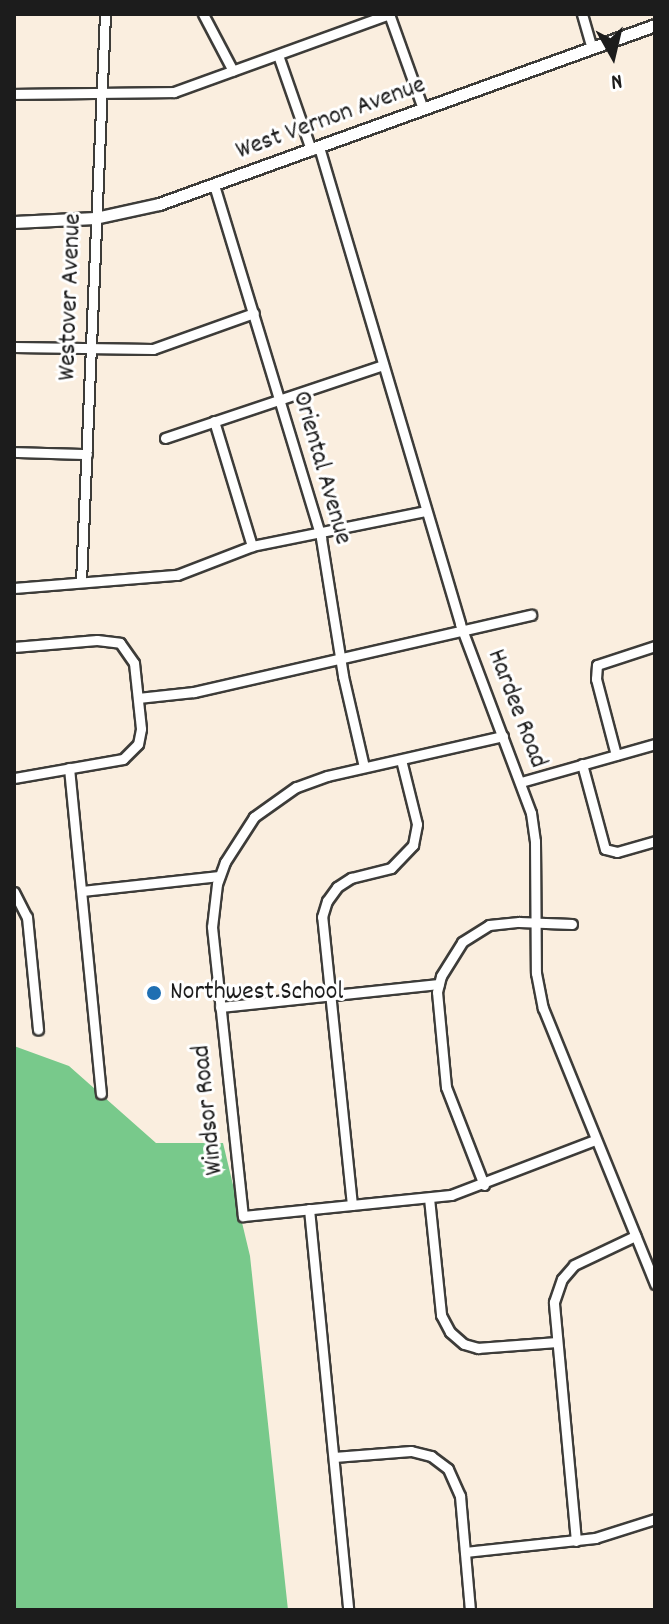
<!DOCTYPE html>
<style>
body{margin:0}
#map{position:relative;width:669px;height:1624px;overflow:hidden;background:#faeedf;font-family:Dekko,sans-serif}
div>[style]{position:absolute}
.green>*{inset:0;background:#78c98b}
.roads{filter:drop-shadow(2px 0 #3d3c39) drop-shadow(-2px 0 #3d3c39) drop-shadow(0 2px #3d3c39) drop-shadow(0 -2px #3d3c39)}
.minor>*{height:9px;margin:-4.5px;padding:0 4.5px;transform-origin:4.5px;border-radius:4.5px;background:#fff}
.major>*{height:11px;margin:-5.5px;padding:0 5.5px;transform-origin:5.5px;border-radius:5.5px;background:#fff}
.dots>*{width:22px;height:22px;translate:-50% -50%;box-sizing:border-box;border:4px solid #fff;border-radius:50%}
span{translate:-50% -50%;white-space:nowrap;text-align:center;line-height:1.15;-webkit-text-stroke:6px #fff;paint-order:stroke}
.street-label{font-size:26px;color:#1c1c1c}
.poi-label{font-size:26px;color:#1c1c1c}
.left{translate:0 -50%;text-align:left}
.frame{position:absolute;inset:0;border:16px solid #1c1c1c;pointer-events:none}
.north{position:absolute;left:573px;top:16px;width:80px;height:80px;-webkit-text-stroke:6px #fff;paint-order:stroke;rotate:172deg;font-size:22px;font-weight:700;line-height:32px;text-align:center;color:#1c1c1c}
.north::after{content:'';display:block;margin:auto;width:28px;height:36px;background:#1c1c1c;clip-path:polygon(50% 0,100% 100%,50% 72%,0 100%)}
</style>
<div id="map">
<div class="green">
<div style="clip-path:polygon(14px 1046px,69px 1066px,156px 1143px,223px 1143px,250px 1256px,288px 1610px,14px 1610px)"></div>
</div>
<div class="roads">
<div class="minor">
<div style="left:203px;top:14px;width:64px;rotate:62.2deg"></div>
<div style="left:389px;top:14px;width:101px;rotate:70.3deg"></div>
<div style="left:582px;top:14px;width:35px;rotate:74deg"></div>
<div style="left:278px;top:55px;width:101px;rotate:70.8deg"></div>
<div style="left:14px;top:94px;width:160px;rotate:-0.7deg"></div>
<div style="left:174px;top:92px;width:229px;rotate:-19.9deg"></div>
<div style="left:319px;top:147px;width:497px;rotate:73.5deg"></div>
<div style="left:460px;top:624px;width:202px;rotate:69.4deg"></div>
<div style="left:531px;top:813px;width:28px;rotate:82deg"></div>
<div style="left:535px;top:841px;width:132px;rotate:89.6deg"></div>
<div style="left:536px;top:973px;width:36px;rotate:79deg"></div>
<div style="left:543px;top:1008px;width:298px;rotate:67.9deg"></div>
<div style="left:214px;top:185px;width:369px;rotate:73.1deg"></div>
<div style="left:321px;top:538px;width:140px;rotate:80.9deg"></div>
<div style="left:343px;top:676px;width:93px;rotate:77deg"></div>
<div style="left:14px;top:347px;width:139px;rotate:0.8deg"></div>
<div style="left:153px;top:349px;width:107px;rotate:-19.6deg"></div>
<div style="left:214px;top:421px;width:131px;rotate:73.1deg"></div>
<div style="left:165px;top:438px;width:230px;rotate:-18.5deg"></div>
<div style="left:14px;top:452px;width:73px;rotate:1.6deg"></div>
<div style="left:81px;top:582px;width:569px;rotate:-87.58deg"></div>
<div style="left:14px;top:588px;width:164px;rotate:-4.6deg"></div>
<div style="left:177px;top:575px;width:80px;rotate:-21.1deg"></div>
<div style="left:252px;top:546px;width:177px;rotate:-11.4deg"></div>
<div style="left:14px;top:647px;width:83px;rotate:-4.8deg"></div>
<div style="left:97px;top:640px;width:23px;rotate:7deg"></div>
<div style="left:120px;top:643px;width:24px;rotate:55deg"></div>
<div style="left:134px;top:663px;width:66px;rotate:83.9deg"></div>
<div style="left:141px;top:729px;width:15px;rotate:101deg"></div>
<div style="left:138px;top:744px;width:21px;rotate:135deg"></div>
<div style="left:123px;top:759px;width:111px;rotate:170.1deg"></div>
<div style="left:138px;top:698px;width:56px;rotate:-6.1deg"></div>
<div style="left:194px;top:692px;width:346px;rotate:-12.9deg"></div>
<div style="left:503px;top:736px;width:180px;rotate:167.2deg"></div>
<div style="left:327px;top:776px;width:33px;rotate:160deg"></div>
<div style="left:296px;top:787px;width:52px;rotate:144.5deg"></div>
<div style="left:254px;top:817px;width:54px;rotate:122.8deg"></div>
<div style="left:225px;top:862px;width:23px;rotate:110deg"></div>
<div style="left:217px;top:884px;width:43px;rotate:96.6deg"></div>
<div style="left:212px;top:927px;width:291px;rotate:83.9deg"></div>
<div style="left:243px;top:1216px;width:209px;rotate:-5.8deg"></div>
<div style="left:451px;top:1195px;width:154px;rotate:-20.9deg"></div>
<div style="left:616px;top:755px;width:79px;rotate:-104.7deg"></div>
<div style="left:596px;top:679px;width:14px;rotate:-86deg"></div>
<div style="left:597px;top:665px;width:61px;rotate:-18.1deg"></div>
<div style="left:582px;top:764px;width:88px;rotate:74.9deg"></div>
<div style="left:605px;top:849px;width:12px;rotate:14deg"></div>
<div style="left:617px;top:852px;width:40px;rotate:-16deg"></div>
<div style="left:69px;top:768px;width:327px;rotate:84.4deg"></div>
<div style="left:521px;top:782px;width:139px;rotate:-15.8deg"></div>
<div style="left:82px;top:891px;width:138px;rotate:-6.2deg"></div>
<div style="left:14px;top:892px;width:28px;rotate:63deg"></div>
<div style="left:27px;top:917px;width:113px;rotate:84.4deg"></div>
<div style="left:220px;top:1007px;width:220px;rotate:-6deg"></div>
<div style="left:484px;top:1185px;width:105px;rotate:-111.2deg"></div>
<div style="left:446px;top:1087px;width:95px;rotate:-95.4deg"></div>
<div style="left:437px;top:992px;width:16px;rotate:-76deg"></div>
<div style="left:441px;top:976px;width:40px;rotate:-58deg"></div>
<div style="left:462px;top:942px;width:32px;rotate:-32deg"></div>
<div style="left:489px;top:925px;width:30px;rotate:-6deg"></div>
<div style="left:519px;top:922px;width:53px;rotate:2.2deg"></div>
<div style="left:429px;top:1198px;width:118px;rotate:84.1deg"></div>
<div style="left:441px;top:1315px;width:19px;rotate:62deg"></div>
<div style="left:450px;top:1332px;width:18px;rotate:41deg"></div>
<div style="left:464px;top:1344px;width:15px;rotate:16deg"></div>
<div style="left:478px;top:1348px;width:78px;rotate:-4.4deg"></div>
<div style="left:352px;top:1205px;width:290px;rotate:-95.9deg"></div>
<div style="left:322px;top:917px;width:17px;rotate:-73deg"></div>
<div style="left:327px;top:901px;width:17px;rotate:-54deg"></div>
<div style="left:337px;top:887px;width:17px;rotate:-33deg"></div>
<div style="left:351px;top:878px;width:41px;rotate:-14deg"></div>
<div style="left:391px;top:868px;width:32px;rotate:-46deg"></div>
<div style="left:413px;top:845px;width:21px;rotate:-79deg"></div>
<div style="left:417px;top:824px;width:66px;rotate:-104deg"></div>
<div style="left:309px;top:1209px;width:403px;rotate:84.4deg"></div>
<div style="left:334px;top:1457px;width:77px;rotate:-4.5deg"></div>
<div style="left:411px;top:1451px;width:21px;rotate:14deg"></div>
<div style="left:431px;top:1456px;width:21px;rotate:37deg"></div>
<div style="left:448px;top:1469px;width:30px;rotate:66deg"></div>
<div style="left:460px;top:1496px;width:114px;rotate:85deg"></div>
<div style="left:576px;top:1541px;width:240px;rotate:-95.3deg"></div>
<div style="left:554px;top:1302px;width:24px;rotate:-71deg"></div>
<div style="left:562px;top:1279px;width:18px;rotate:-49deg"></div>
<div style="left:574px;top:1265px;width:68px;rotate:-25.4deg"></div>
<div style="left:465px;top:1552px;width:131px;rotate:-6.1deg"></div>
<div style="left:595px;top:1538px;width:63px;rotate:-17.6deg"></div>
</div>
<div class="major">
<div style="left:14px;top:222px;width:81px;rotate:-2.8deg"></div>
<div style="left:95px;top:218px;width:66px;rotate:-12.3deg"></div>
<div style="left:159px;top:204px;width:527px;rotate:-19.84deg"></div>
</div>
</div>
<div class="dots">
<div style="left:154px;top:993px;background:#1f6fb2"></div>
</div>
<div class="street-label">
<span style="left:331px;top:119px;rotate:-20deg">West Vernon Avenue</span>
<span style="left:71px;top:297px;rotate:-88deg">Westover Avenue</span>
<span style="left:321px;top:468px;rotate:74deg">Oriental Avenue</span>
<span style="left:516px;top:709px;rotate:69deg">Hardee Road</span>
<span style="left:209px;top:1110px;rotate:-96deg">Windsor Road</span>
</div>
<div class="poi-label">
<span class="left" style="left:170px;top:993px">Northwest School</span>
</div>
<div class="frame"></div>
<div class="north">N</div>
</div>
